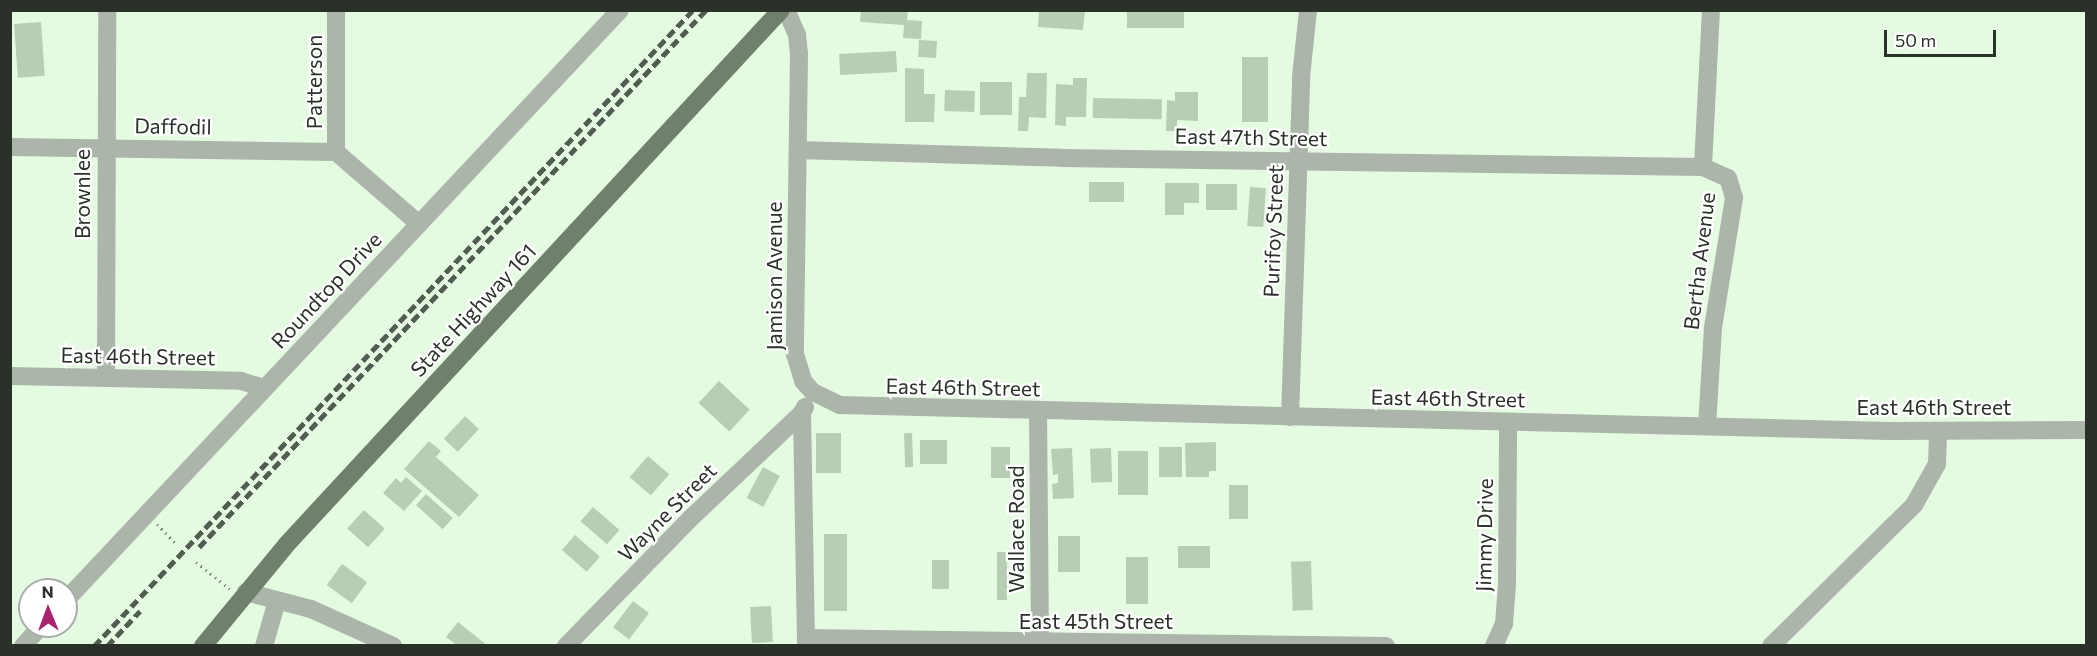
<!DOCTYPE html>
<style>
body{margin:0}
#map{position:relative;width:2097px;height:656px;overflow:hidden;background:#e4fbe1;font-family:Commissioner,sans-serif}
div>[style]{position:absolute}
.building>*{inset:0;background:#b7cdb4;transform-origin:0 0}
.path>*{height:3px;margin-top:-1.5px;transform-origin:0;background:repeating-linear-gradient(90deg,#819180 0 1.5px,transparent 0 6px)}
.minor>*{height:18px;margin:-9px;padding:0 9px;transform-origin:9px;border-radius:9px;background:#abb5aa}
.major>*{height:18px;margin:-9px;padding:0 9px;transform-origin:9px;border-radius:9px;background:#70806d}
.rail>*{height:4.5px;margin-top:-2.25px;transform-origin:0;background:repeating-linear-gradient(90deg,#515d50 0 9px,transparent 0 13.5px)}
span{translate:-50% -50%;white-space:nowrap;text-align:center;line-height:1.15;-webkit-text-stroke:4.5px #fff;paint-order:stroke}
.street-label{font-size:21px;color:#293128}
.frame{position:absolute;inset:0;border:12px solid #293128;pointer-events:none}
.north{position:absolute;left:18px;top:578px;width:60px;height:60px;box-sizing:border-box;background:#fff;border:2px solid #a9ada9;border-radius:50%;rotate:359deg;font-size:16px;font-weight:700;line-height:24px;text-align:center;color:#293128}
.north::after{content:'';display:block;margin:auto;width:21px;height:27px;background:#a8246e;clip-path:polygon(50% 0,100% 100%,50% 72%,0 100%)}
.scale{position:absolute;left:1884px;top:30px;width:112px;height:27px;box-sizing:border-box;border:3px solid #293128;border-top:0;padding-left:8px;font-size:18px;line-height:21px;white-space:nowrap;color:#293128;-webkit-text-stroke:4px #fff;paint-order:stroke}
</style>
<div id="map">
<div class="building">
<div style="clip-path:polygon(861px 10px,908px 10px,907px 20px,922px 21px,921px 39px,903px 38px,904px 25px,860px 22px)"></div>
<div style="clip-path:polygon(1039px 10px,1085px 10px,1083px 30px,1038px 27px)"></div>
<div style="left:1127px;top:10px;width:57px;height:18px"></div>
<div style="left:41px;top:22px;width:54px;height:27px;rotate:86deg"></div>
<div style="left:919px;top:40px;width:18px;height:17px;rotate:3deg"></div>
<div style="left:896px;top:51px;width:21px;height:57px;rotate:87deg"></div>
<div style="left:1242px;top:57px;width:26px;height:65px"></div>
<div style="clip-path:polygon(905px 68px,924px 69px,924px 94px,935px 94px,934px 122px,905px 122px)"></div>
<div style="clip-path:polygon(1027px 73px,1047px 73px,1046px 118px,1029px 117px,1028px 131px,1018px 131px,1019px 97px,1026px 97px)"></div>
<div style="clip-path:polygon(1073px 78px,1087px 78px,1086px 117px,1066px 117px,1066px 126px,1055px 125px,1056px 84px,1073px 85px)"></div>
<div style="left:980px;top:82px;width:32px;height:33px"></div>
<div style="left:945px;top:90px;width:30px;height:21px;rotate:2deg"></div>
<div style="clip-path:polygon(1175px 92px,1198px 92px,1198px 121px,1177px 120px,1177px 131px,1166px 131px,1167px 100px,1175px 101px)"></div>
<div style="left:1093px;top:98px;width:69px;height:20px;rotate:1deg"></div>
<div style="left:1089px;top:182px;width:35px;height:20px"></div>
<div style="clip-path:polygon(1165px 183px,1199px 183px,1199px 203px,1184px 203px,1184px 215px,1165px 215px)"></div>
<div style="left:1206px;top:184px;width:31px;height:26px"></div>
<div style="left:1250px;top:187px;width:16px;height:39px;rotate:4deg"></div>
<div style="left:719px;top:381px;width:42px;height:30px;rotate:43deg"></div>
<div style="left:465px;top:416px;width:19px;height:31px;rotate:43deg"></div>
<div style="left:816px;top:433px;width:25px;height:40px"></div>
<div style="left:912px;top:433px;width:34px;height:8px;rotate:88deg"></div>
<div style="left:920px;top:440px;width:27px;height:24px"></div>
<div style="clip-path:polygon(429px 441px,441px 451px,436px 457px,479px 495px,459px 517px,404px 469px)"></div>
<div style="clip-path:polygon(1216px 442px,1216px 471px,1209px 471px,1209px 477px,1186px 477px,1185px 443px)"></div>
<div style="left:991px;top:447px;width:19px;height:31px"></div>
<div style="left:1182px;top:447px;width:30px;height:23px;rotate:90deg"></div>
<div style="clip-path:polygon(1072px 448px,1074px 498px,1053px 499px,1052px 484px,1058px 483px,1058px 474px,1053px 475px,1051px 449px)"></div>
<div style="left:1111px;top:448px;width:34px;height:21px;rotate:88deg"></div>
<div style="left:1118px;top:451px;width:30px;height:44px"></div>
<div style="left:648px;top:456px;width:28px;height:28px;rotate:41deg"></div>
<div style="left:763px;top:467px;width:19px;height:35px;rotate:28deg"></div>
<div style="clip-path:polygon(406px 477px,422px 491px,404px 511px,383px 493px,396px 478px,401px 483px)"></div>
<div style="left:1229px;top:485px;width:19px;height:34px"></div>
<div style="left:426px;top:494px;width:36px;height:15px;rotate:42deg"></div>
<div style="left:593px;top:507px;width:35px;height:19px;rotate:41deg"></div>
<div style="left:364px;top:510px;width:28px;height:25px;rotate:42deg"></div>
<div style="left:824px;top:534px;width:23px;height:77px"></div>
<div style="left:575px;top:535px;width:33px;height:20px;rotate:41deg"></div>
<div style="left:1058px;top:536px;width:22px;height:36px"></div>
<div style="left:1178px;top:546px;width:32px;height:22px"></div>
<div style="left:997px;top:552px;width:10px;height:48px"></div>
<div style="left:1126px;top:557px;width:22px;height:47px"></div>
<div style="left:932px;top:560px;width:17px;height:29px"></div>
<div style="left:1311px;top:561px;width:49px;height:20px;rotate:88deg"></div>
<div style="left:342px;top:564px;width:31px;height:26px;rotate:36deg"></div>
<div style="left:633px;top:601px;width:20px;height:33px;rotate:37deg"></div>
<div style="left:771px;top:606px;width:36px;height:21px;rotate:87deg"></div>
<div style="clip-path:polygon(458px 622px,488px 646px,458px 646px,446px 637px)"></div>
</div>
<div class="path">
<div style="left:157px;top:524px;width:28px;rotate:46deg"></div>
<div style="left:196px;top:562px;width:43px;rotate:38.5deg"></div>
</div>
<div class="minor">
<div style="left:786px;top:10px;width:27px;rotate:66deg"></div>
<div style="left:797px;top:35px;width:19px;rotate:84deg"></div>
<div style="left:799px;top:54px;width:300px;rotate:90.8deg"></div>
<div style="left:795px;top:354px;width:28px;rotate:73deg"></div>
<div style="left:803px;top:381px;width:15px;rotate:48deg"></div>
<div style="left:813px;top:392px;width:30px;rotate:26deg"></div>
<div style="left:840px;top:405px;width:1049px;rotate:1.42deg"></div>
<div style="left:1889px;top:431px;width:197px;rotate:-0.3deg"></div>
<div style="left:10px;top:147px;width:326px;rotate:0.9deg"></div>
<div style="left:336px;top:152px;width:110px;rotate:40.9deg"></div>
<div style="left:798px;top:150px;width:264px;rotate:1.7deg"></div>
<div style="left:1062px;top:158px;width:641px;rotate:0.8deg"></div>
<div style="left:1703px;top:167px;width:27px;rotate:24deg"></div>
<div style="left:1728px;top:178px;width:21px;rotate:73deg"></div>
<div style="left:1734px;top:198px;width:132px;rotate:99.2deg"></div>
<div style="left:1713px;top:328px;width:98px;rotate:93.5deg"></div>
<div style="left:336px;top:152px;width:142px;rotate:-90deg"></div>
<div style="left:1703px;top:167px;width:157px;rotate:-87.1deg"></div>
<div style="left:10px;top:376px;width:231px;rotate:1.2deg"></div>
<div style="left:241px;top:381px;width:24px;rotate:17deg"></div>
<div style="left:106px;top:378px;width:368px;rotate:-89.8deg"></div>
<div style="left:805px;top:407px;width:7px;rotate:117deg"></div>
<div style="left:802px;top:413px;width:233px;rotate:89deg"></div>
<div style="left:1038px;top:411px;width:235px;rotate:89.5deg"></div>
<div style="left:1290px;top:417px;width:340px;rotate:-88.1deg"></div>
<div style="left:1301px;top:77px;width:67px;rotate:-84deg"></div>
<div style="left:246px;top:592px;width:67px;rotate:14.7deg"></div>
<div style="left:311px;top:609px;width:90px;rotate:24.3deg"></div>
<div style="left:66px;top:600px;width:809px;rotate:-46.8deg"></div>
<div style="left:806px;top:638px;width:580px;rotate:0.79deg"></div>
<div style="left:23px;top:646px;width:27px;rotate:-48deg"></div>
<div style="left:264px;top:646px;width:47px;rotate:-73.9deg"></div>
<div style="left:566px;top:646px;width:182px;rotate:-45.7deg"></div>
<div style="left:693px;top:516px;width:150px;rotate:-43.4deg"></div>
<div style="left:1494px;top:646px;width:24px;rotate:-66deg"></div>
<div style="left:1504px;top:624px;width:40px;rotate:-85.7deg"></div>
<div style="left:1507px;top:584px;width:162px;rotate:-89.6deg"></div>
<div style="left:1771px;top:646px;width:201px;rotate:-44.6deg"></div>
<div style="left:1914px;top:505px;width:47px;rotate:-60.7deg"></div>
<div style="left:1937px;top:464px;width:33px;rotate:-88deg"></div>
</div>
<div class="major">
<div style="left:203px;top:646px;width:132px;rotate:-50.5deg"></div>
<div style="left:287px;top:544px;width:727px;rotate:-47.23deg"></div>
</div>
<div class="rail">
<div style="left:199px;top:547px;width:739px;rotate:-46.65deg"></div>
<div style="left:94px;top:646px;width:874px;rotate:-46.72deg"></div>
<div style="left:107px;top:646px;width:48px;rotate:-46.7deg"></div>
</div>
<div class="street-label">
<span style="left:314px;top:82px;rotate:-90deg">Patterson</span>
<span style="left:173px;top:126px;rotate:1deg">Daffodil</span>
<span style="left:1251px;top:137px;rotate:1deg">East 47th Street</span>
<span style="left:82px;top:194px;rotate:-90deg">Brownlee</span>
<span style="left:1273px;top:231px;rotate:-88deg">Purifoy Street</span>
<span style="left:1699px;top:261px;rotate:-83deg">Bertha Avenue</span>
<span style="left:774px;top:276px;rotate:-90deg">Jamison Avenue</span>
<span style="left:326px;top:290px;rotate:-47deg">Roundtop Drive</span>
<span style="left:473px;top:310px;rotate:-47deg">State Highway 161</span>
<span style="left:138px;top:356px;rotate:1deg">East 46th Street</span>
<span style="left:963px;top:387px;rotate:1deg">East 46th Street</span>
<span style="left:1448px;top:398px;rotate:1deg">East 46th Street</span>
<span style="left:1934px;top:407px">East 46th Street</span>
<span style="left:667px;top:512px;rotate:-45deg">Wayne Street</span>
<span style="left:1016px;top:529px;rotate:-90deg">Wallace Road</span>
<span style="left:1484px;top:535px;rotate:-89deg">Jimmy Drive</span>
<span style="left:1096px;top:621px">East 45th Street</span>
</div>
<div class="frame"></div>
<div class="north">N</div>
<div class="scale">50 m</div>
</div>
